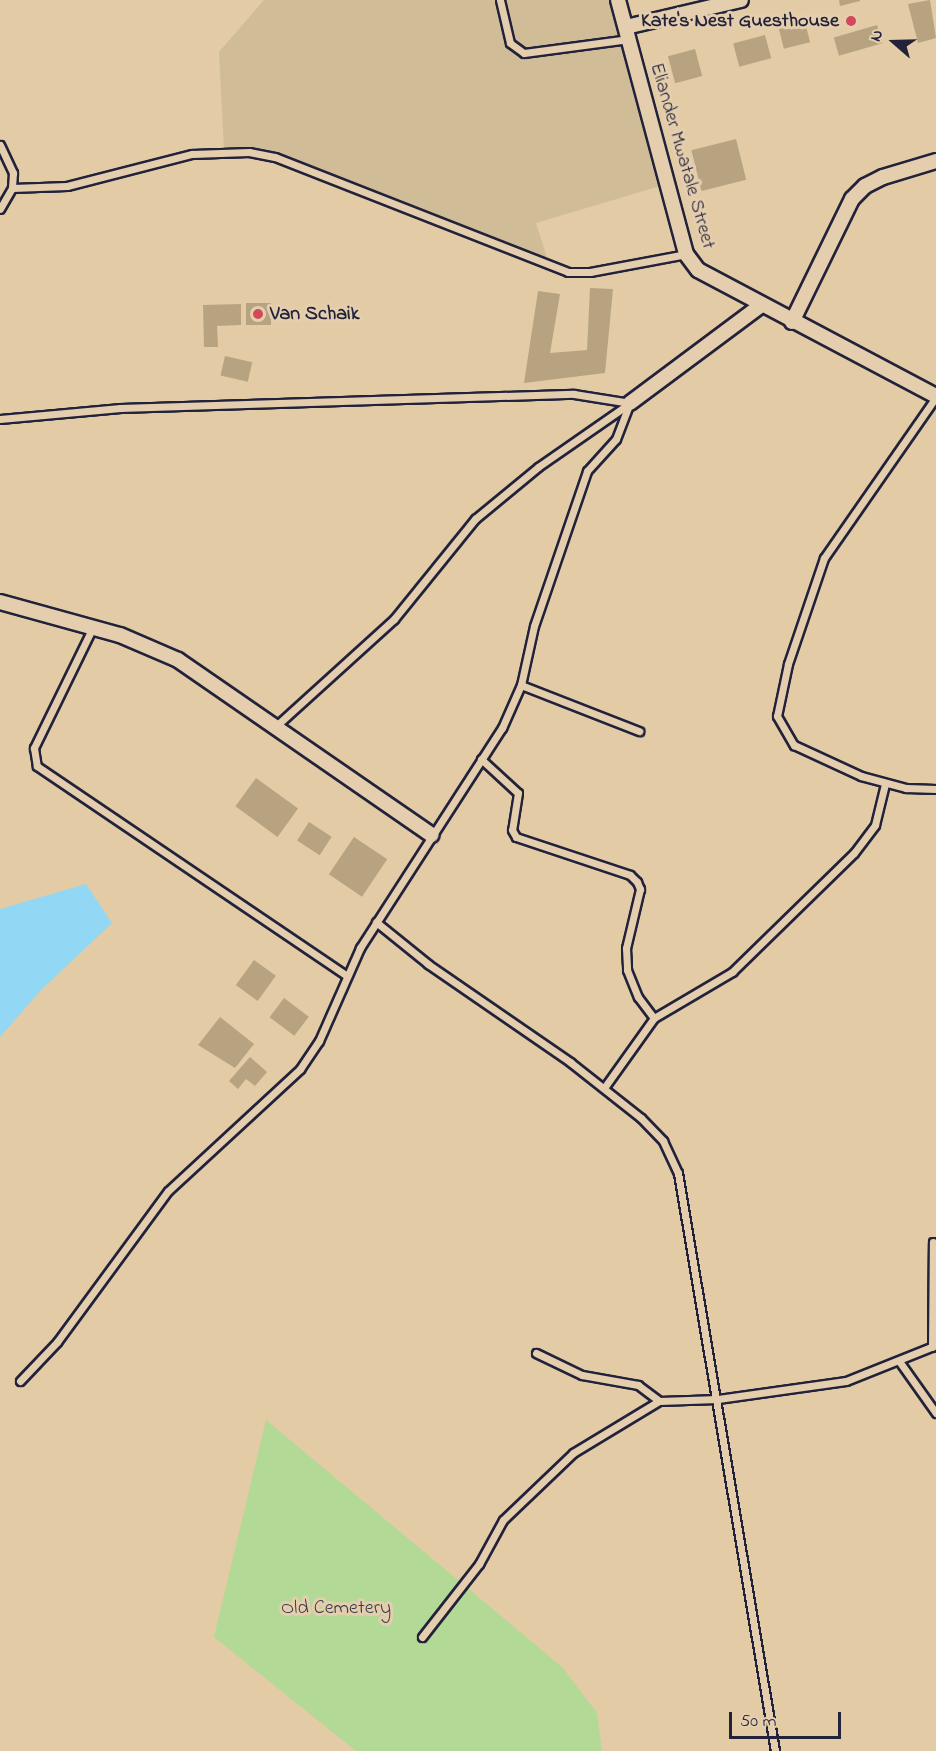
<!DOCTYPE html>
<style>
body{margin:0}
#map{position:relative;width:936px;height:1751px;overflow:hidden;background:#e2cba5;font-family:"Indie Flower",sans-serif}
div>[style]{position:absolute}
.built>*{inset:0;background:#d1bc98}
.green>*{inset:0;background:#b2d995}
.water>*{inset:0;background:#92d7f4}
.building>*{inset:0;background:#b8a381;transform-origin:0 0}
.roads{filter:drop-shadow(2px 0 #22223b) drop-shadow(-2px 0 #22223b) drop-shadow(0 2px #22223b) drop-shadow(0 -2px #22223b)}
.service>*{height:7px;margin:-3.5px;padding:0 3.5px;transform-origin:3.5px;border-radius:3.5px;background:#e4cead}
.minor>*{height:14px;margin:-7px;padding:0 7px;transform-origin:7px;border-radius:7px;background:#e4cead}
.dots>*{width:16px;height:16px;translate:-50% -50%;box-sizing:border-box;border:3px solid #e4cead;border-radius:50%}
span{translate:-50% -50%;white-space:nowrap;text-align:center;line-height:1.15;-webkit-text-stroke:6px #e4cead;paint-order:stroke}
.poi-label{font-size:20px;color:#22223b;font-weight:700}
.right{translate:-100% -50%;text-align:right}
.left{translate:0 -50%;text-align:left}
.street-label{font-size:20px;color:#22223b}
.park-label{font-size:20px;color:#383d48}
.north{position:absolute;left:864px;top:12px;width:60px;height:60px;-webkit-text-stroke:4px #e4cead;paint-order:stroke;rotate:290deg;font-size:16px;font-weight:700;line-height:24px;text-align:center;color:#22223b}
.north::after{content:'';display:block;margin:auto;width:21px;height:27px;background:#22223b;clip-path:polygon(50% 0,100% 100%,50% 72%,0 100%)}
.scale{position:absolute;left:729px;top:1712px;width:112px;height:27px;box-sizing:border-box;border:3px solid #22223b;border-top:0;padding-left:8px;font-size:18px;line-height:21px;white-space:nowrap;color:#22223b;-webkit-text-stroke:4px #e4cead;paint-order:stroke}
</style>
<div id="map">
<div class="built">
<div style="clip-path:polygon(264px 0,618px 0,667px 184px,536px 223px,550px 267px,275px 157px,224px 150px,219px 52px)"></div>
</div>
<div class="green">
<div style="clip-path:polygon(266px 1420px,562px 1667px,597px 1713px,602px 1751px,356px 1751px,214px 1637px)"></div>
</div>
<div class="water">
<div style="clip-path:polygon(86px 884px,112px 923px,40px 991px,0 1037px,0 909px)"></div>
</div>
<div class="building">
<div style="clip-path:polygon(839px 0,860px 0,860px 1px,840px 6px)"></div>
<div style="clip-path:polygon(930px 0,936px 38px,918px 43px,908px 4px)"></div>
<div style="left:804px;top:18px;width:25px;height:27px;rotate:76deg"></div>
<div style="left:877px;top:25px;width:19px;height:45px;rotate:74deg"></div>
<div style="left:765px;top:35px;width:24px;height:33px;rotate:75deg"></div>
<div style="left:695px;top:49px;width:28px;height:28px;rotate:75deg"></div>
<div style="left:736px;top:139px;width:42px;height:46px;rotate:76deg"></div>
<div style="clip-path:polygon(590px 288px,613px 289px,605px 373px,524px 383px,538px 291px,560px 294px,550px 353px,587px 350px)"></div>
<div style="left:246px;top:303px;width:25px;height:22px"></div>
<div style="clip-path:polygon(241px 304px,241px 325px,217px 326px,218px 347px,204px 347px,203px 305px)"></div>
<div style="left:225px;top:356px;width:28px;height:20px;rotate:13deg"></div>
<div style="left:256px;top:778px;width:52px;height:35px;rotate:36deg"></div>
<div style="left:309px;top:822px;width:27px;height:22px;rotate:33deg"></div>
<div style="left:354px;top:837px;width:40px;height:45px;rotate:34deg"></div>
<div style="left:254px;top:960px;width:27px;height:31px;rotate:36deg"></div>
<div style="left:284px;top:998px;width:31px;height:24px;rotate:37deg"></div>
<div style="clip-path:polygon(220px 1017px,254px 1044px,235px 1068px,198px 1045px)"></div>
<div style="clip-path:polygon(250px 1057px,267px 1072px,255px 1086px,246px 1079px,238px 1089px,229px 1081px)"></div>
</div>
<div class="roads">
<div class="service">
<div style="left:500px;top:0;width:44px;rotate:76.9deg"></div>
<div style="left:510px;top:43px;width:17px;rotate:36deg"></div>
<div style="left:524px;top:53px;width:106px;rotate:-7.6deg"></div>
<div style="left:0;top:145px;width:31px;rotate:65deg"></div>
<div style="left:13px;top:173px;width:15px;rotate:94deg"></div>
<div style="left:12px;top:188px;width:24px;rotate:120deg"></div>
<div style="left:12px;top:188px;width:55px;rotate:-2.1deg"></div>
<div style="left:67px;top:186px;width:129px;rotate:-14.4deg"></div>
<div style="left:192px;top:154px;width:57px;rotate:-2deg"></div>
<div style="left:249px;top:152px;width:26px;rotate:11deg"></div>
<div style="left:275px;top:157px;width:315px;rotate:21.4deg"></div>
<div style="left:568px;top:272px;width:22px"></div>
<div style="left:590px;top:272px;width:98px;rotate:-10.6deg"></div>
<div style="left:936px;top:397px;width:196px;rotate:124.8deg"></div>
<div style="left:824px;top:558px;width:112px;rotate:108.8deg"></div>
<div style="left:788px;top:664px;width:53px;rotate:101.9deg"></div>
<div style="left:777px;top:716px;width:34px;rotate:60deg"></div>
<div style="left:794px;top:745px;width:74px;rotate:24.8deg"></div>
<div style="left:861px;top:776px;width:47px;rotate:14.9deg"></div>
<div style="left:906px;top:788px;width:30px;rotate:2deg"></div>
<div style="left:0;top:419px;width:121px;rotate:-5.2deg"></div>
<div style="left:120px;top:408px;width:454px;rotate:-1.8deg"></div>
<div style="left:574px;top:394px;width:57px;rotate:9.1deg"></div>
<div style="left:93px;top:627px;width:135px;rotate:116deg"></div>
<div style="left:34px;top:748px;width:18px;rotate:81deg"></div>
<div style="left:37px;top:766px;width:374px;rotate:34.1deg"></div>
<div style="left:521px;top:685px;width:127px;rotate:21.3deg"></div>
<div style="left:276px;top:726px;width:159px;rotate:-42.2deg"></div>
<div style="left:394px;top:619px;width:129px;rotate:-51deg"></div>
<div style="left:475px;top:519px;width:82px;rotate:-39.5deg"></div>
<div style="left:538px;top:467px;width:112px;rotate:-34.8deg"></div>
<div style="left:481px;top:759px;width:50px;rotate:42.6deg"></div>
<div style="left:518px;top:793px;width:37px;rotate:99deg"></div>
<div style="left:512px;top:830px;width:8px;rotate:60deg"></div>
<div style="left:516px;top:837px;width:120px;rotate:18.4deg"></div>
<div style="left:630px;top:875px;width:10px;rotate:45deg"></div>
<div style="left:637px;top:882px;width:8px;rotate:67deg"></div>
<div style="left:640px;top:889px;width:61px;rotate:103.3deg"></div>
<div style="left:626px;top:948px;width:22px;rotate:87deg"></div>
<div style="left:627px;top:970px;width:29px;rotate:68deg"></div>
<div style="left:638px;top:997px;width:26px;rotate:53deg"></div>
<div style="left:376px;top:922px;width:67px;rotate:38.9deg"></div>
<div style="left:428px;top:964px;width:173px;rotate:34.6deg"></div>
<div style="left:570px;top:1062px;width:90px;rotate:38.3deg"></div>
<div style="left:641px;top:1118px;width:32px;rotate:46deg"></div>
<div style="left:663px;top:1141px;width:35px;rotate:65deg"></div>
<div style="left:678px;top:1173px;width:586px;rotate:80.47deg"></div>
<div style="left:604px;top:1088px;width:86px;rotate:-54.5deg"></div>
<div style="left:654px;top:1018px;width:91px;rotate:-30.5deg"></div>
<div style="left:732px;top:972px;width:170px;rotate:-44.3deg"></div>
<div style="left:854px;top:853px;width:35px;rotate:-53deg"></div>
<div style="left:875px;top:825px;width:42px;rotate:-76.3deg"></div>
<div style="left:932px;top:1347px;width:105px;rotate:-89.5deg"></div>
<div style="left:536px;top:1353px;width:51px;rotate:25.6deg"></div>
<div style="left:582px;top:1375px;width:57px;rotate:10.1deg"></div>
<div style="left:638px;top:1385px;width:26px;rotate:37deg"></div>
<div style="left:899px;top:1361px;width:64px;rotate:54.6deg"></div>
<div style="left:20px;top:1381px;width:54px;rotate:-46.5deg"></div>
<div style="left:57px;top:1342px;width:187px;rotate:-53.7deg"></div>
<div style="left:168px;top:1191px;width:180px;rotate:-42.7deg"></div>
<div style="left:300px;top:1069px;width:34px;rotate:-56deg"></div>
<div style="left:319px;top:1041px;width:102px;rotate:-66.2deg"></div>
<div style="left:360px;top:948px;width:262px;rotate:-57.2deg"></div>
<div style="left:502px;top:728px;width:47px;rotate:-66.2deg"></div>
<div style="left:521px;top:685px;width:60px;rotate:-77.6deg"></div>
<div style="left:534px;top:626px;width:164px;rotate:-71.1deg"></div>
<div style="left:587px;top:471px;width:43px;rotate:-47.8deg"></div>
<div style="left:616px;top:439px;width:39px;rotate:-69deg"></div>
<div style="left:422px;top:1637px;width:93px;rotate:-52deg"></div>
<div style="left:479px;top:1564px;width:50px;rotate:-61.4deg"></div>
<div style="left:503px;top:1520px;width:97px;rotate:-43.7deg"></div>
<div style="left:573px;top:1453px;width:100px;rotate:-31.2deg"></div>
<div style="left:659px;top:1401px;width:59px;rotate:-1.9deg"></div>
<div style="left:718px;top:1399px;width:129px;rotate:-8deg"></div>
<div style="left:846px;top:1381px;width:97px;rotate:-21.8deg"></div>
</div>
<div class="minor">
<div style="left:618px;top:0;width:263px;rotate:75deg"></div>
<div style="left:686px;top:254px;width:20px;rotate:53deg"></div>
<div style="left:698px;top:270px;width:269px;rotate:27.9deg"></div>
<div style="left:626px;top:27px;width:118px;rotate:-13.2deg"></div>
<div style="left:792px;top:322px;width:137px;rotate:-64deg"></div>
<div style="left:852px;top:199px;width:18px;rotate:-45deg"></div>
<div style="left:865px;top:186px;width:20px;rotate:-27deg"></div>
<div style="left:883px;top:177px;width:55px;rotate:-16.8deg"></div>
<div style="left:630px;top:403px;width:162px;rotate:-36.7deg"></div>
<div style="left:0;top:602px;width:124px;rotate:15.4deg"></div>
<div style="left:120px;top:635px;width:63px;rotate:23.3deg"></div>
<div style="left:178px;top:660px;width:308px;rotate:34.6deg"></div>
</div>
</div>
<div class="dots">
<div style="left:851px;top:21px;background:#d1495b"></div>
<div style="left:258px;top:314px;background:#d1495b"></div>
</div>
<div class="poi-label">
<span class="right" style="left:839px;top:21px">Kate's Nest Guesthouse</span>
<span class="left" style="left:270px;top:314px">Van Schaik</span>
</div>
<div class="street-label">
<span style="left:682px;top:156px;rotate:74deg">Eliander Mwatale Street</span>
</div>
<div class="park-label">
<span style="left:336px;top:1608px">Old Cemetery</span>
</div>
<div class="north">N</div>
<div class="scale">50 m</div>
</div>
